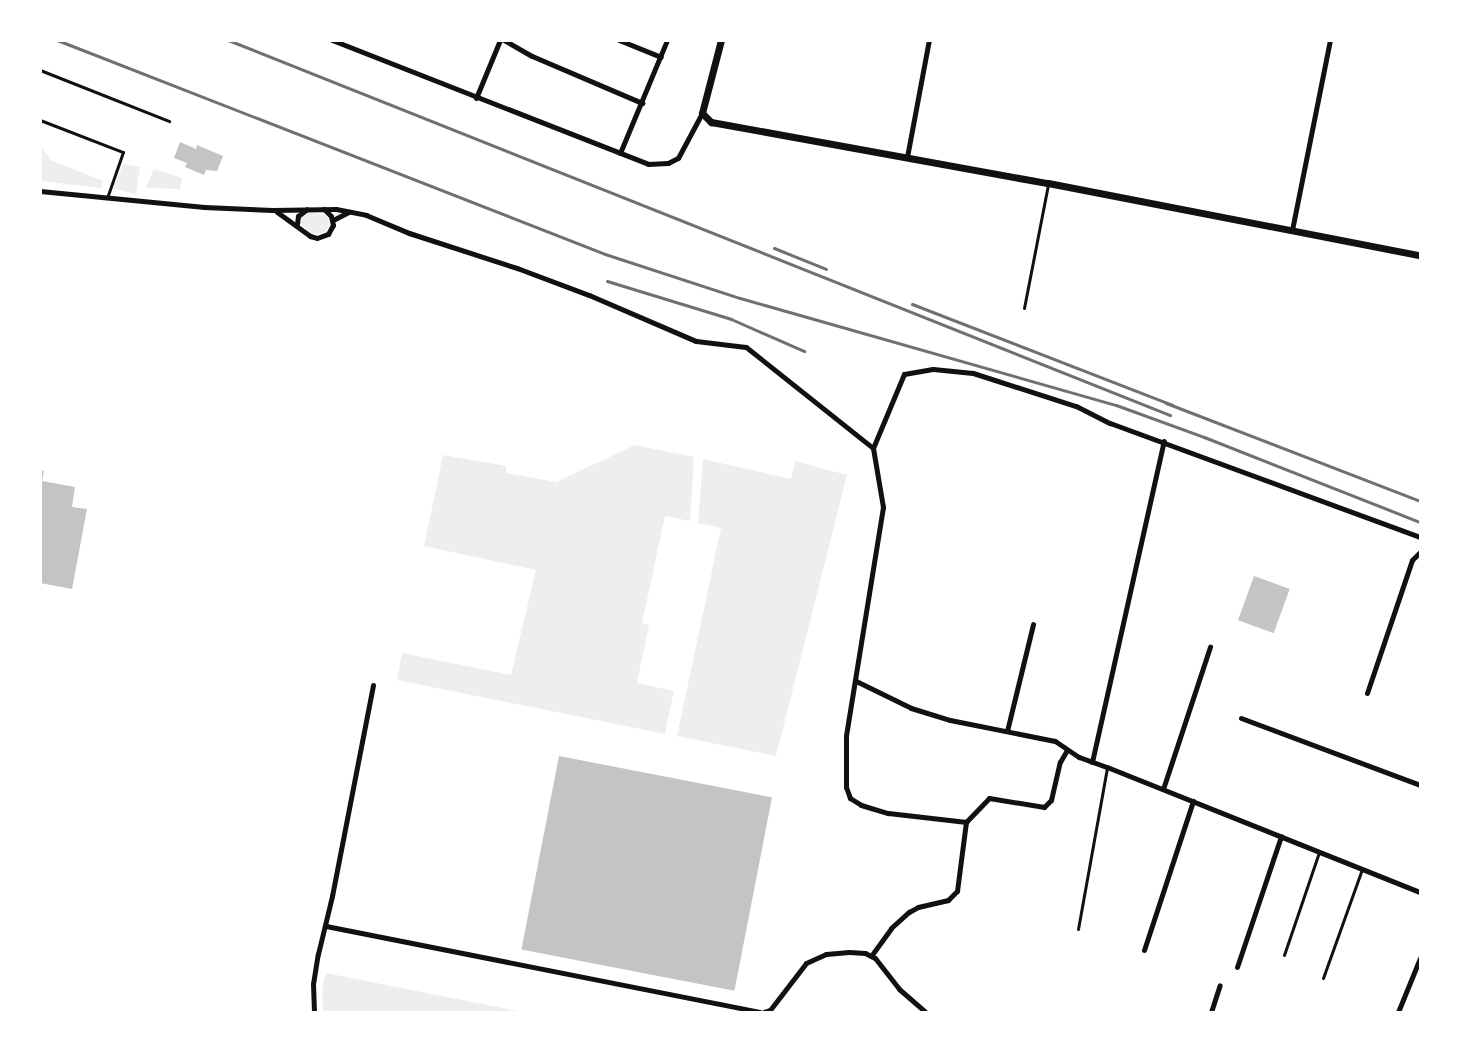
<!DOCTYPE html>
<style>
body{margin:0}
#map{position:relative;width:1461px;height:1053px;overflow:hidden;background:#fff;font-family:"Golos Text",sans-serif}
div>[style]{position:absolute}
.green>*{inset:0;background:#eee}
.building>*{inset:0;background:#c4c4c4;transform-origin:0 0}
.service>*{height:3px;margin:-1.5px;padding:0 1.5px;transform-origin:1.5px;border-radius:1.5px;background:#111}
.minor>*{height:5px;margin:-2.5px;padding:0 2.5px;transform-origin:2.5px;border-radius:2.5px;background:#111}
.tertiary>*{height:7px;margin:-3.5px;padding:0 3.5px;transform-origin:3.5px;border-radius:3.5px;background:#111}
.rail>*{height:3px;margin:-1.5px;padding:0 1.5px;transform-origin:1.5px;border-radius:1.5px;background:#707070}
span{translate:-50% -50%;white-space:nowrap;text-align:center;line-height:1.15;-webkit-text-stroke:5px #fff;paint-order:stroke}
.frame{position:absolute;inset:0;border:42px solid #fff;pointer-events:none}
</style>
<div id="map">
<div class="green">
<div style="clip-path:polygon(41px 146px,51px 160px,103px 181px,101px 188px,41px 181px)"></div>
<div style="clip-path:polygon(123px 164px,140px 167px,136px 194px,113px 189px)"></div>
<div style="clip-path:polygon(154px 169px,182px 178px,180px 189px,146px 188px)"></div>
<div style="clip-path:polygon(307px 212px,326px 215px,330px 223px,325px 233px,312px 234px,300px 223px,301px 218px)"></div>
<div style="clip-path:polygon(635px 445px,694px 457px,690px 521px,665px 516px,642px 623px,649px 625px,637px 683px,674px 691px,665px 734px,397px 680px,402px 653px,511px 675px,536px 570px,424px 546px,443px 455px,506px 466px,506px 473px,556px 482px)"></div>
<div style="clip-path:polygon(703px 459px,791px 479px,795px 461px,847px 475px,776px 756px,677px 736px,721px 528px,698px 523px)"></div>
<div style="clip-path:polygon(326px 973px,523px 1012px,323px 1012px,322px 989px)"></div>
</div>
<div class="building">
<div style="clip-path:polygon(180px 142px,196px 149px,197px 145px,223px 156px,217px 171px,206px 170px,204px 175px,185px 167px,187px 163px,174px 158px)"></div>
<div style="clip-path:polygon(40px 470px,44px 471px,42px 481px,75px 487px,72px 507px,87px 509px,72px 589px,40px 583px)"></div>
<div style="left:1254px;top:576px;width:38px;height:47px;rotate:20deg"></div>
<div style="left:559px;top:756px;width:217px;height:197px;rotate:11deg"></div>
</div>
<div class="service">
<div style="left:40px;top:70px;width:139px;rotate:21.6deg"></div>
<div style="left:40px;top:120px;width:89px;rotate:21.1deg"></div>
<div style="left:123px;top:152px;width:49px;rotate:109.2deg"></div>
<div style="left:1024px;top:308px;width:125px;rotate:-79deg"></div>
<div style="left:1078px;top:929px;width:164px;rotate:-79.8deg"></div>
<div style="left:1284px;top:955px;width:109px;rotate:-71.2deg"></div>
<div style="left:1323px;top:978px;width:116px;rotate:-70.3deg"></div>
</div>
<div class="minor">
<div style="left:332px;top:40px;width:339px;rotate:21.4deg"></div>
<div style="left:648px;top:164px;width:20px;rotate:-3deg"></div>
<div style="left:668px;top:163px;width:11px;rotate:-27deg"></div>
<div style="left:678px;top:158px;width:51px;rotate:-61.9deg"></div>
<div style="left:504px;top:40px;width:32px;rotate:30deg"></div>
<div style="left:532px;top:56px;width:120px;rotate:23.1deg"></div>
<div style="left:619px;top:40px;width:45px;rotate:22deg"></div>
<div style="left:476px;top:98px;width:63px;rotate:-67.5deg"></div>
<div style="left:620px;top:153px;width:122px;rotate:-67.4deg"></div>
<div style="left:907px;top:157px;width:119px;rotate:-79.4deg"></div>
<div style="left:40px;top:191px;width:165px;rotate:5.6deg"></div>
<div style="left:204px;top:207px;width:69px;rotate:2.5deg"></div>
<div style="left:273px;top:210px;width:63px;rotate:-0.9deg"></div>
<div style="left:336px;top:209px;width:31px;rotate:11deg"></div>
<div style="left:366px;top:215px;width:47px;rotate:22.7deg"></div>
<div style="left:409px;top:233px;width:114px;rotate:18deg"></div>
<div style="left:517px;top:268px;width:77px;rotate:20.6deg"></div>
<div style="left:589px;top:295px;width:116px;rotate:23.3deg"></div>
<div style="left:696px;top:341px;width:50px;rotate:6.8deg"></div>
<div style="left:746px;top:347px;width:162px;rotate:38.5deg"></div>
<div style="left:277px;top:212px;width:41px;rotate:36deg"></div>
<div style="left:310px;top:236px;width:7px;rotate:16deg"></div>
<div style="left:317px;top:238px;width:12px;rotate:-20deg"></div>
<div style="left:328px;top:234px;width:10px;rotate:-61deg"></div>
<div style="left:333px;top:225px;width:9px;rotate:-103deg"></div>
<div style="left:331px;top:216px;width:10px;rotate:-135deg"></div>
<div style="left:333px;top:220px;width:18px;rotate:-27deg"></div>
<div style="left:297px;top:224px;width:8px;rotate:-83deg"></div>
<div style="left:298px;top:216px;width:11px;rotate:-38deg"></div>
<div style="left:1292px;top:230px;width:194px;rotate:-78.7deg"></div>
<div style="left:873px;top:448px;width:60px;rotate:80.4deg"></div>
<div style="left:883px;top:507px;width:232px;rotate:99.2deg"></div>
<div style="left:846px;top:736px;width:51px;rotate:90deg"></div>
<div style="left:846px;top:787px;width:12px;rotate:70deg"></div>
<div style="left:850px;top:798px;width:13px;rotate:32deg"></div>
<div style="left:861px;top:805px;width:28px;rotate:17deg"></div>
<div style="left:888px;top:813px;width:79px;rotate:6.6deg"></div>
<div style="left:966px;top:822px;width:33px;rotate:-46deg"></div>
<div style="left:989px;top:798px;width:56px;rotate:9.3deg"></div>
<div style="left:1044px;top:807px;width:10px;rotate:-45deg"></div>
<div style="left:1051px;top:800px;width:39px;rotate:-77deg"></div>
<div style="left:1060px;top:762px;width:14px;rotate:-60deg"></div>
<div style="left:873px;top:448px;width:80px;rotate:-67.3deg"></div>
<div style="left:904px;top:374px;width:29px;rotate:-10deg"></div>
<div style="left:933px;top:369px;width:40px;rotate:5.7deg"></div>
<div style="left:973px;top:373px;width:108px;rotate:17.8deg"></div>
<div style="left:1076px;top:406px;width:38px;rotate:27deg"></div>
<div style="left:1110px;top:423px;width:330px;rotate:20.2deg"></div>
<div style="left:856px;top:681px;width:61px;rotate:26.1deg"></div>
<div style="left:911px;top:708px;width:41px;rotate:17.1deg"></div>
<div style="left:950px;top:720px;width:107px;rotate:11.3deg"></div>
<div style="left:1055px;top:741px;width:29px;rotate:34deg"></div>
<div style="left:1079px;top:757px;width:30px;rotate:20deg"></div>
<div style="left:1107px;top:767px;width:337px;rotate:21.8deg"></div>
<div style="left:1367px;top:693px;width:140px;rotate:-71.3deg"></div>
<div style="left:1412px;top:560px;width:11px;rotate:-45deg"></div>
<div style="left:1241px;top:718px;width:191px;rotate:20.5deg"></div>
<div style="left:1007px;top:731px;width:110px;rotate:-76.3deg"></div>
<div style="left:1092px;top:762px;width:329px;rotate:-77.4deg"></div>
<div style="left:1163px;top:789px;width:150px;rotate:-71.7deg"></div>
<div style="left:326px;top:926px;width:442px;rotate:11.2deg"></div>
<div style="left:1144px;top:950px;width:157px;rotate:-71.8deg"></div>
<div style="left:871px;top:956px;width:34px;rotate:-54deg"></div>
<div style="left:891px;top:928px;width:24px;rotate:-42deg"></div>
<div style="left:909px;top:912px;width:10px;rotate:-29deg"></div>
<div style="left:918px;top:907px;width:31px;rotate:-13deg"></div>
<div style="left:948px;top:900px;width:13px;rotate:-45deg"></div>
<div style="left:957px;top:891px;width:70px;rotate:-82.6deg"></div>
<div style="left:1237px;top:967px;width:138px;rotate:-71.4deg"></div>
<div style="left:314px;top:1012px;width:28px;rotate:-92deg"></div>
<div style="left:313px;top:984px;width:30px;rotate:-81deg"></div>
<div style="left:318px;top:954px;width:60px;rotate:-76.4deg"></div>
<div style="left:332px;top:896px;width:215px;rotate:-79deg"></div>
<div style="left:764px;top:1012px;width:6px;rotate:-18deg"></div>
<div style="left:770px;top:1010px;width:59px;rotate:-52.5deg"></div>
<div style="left:806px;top:963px;width:22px;rotate:-24deg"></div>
<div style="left:826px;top:954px;width:23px;rotate:-5deg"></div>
<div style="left:849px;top:952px;width:16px;rotate:4deg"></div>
<div style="left:865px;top:953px;width:11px;rotate:27deg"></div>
<div style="left:875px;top:958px;width:39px;rotate:52deg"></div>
<div style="left:899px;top:989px;width:35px;rotate:41deg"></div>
<div style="left:1211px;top:1012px;width:28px;rotate:-72deg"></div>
<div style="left:1398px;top:1012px;width:58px;rotate:-67.8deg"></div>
</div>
<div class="tertiary">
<div style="left:721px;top:40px;width:75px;rotate:104.6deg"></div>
<div style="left:702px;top:113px;width:13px;rotate:45deg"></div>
<div style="left:711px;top:122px;width:342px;rotate:10.3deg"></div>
<div style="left:1048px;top:183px;width:379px;rotate:11deg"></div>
</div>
<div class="rail">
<div style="left:57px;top:40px;width:588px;rotate:21.33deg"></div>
<div style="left:605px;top:254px;width:142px;rotate:18.1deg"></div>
<div style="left:740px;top:298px;width:391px;rotate:15.9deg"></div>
<div style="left:1116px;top:405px;width:94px;rotate:20deg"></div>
<div style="left:1204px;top:437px;width:232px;rotate:21.5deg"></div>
<div style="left:228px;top:40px;width:1014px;rotate:21.71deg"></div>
<div style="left:774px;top:248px;width:56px;rotate:22deg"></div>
<div style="left:607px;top:281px;width:130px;rotate:17deg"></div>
<div style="left:731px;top:319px;width:80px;rotate:23.7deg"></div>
<div style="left:912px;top:304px;width:279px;rotate:21.2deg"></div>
<div style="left:1166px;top:403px;width:272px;rotate:21.1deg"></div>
</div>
<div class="frame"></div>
</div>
